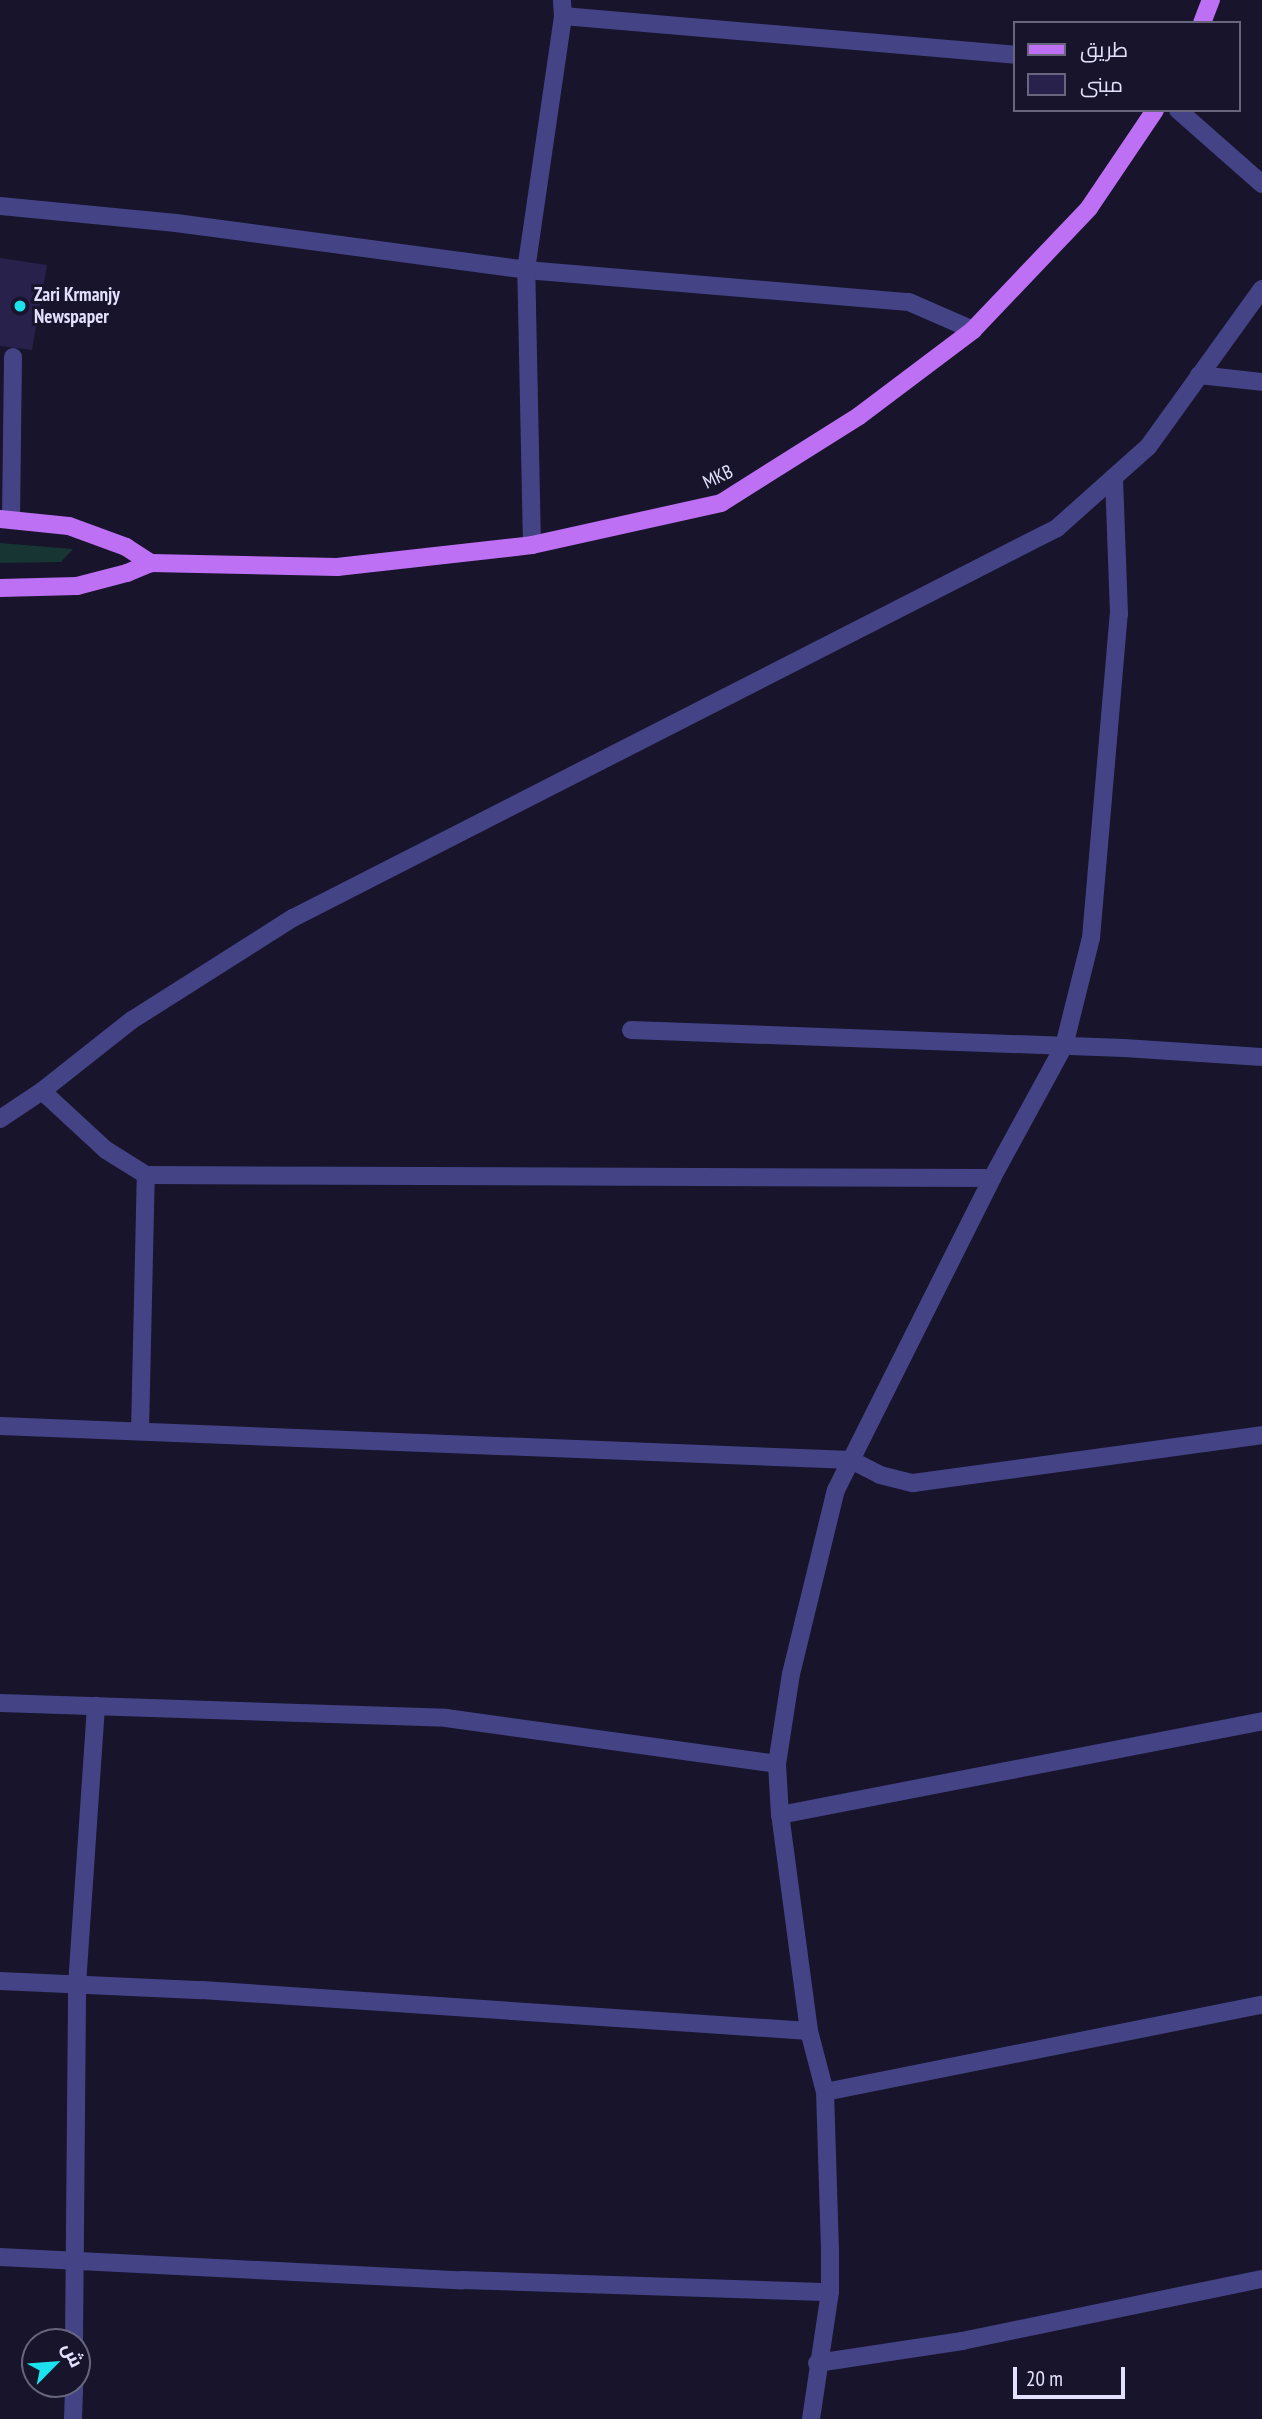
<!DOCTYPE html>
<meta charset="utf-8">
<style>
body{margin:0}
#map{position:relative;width:1262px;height:2419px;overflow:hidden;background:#17142b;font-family:"PT Sans Narrow",Cairo,sans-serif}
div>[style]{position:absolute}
.green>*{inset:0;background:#173532}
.building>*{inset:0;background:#28214b}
.minor>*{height:18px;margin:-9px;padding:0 9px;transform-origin:9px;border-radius:9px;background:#434386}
.major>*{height:18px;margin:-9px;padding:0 9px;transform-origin:9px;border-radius:9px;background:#bd70f4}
.dots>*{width:19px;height:19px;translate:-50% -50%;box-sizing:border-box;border:4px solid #17142b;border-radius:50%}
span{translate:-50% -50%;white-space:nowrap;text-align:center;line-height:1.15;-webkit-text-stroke:6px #17142b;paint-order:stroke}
.poi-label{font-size:19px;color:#e2e0fd;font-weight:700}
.left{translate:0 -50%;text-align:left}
.street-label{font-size:19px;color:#e2e0fd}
.legend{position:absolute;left:1013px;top:21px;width:228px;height:91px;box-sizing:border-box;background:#17142b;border:2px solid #68667f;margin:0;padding:9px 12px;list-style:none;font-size:21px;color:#e2e0fd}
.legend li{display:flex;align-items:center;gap:14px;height:35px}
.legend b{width:35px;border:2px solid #68667f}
.north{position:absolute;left:21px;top:2328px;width:70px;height:70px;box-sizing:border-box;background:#17142b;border:2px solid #68667f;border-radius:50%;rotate:65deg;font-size:19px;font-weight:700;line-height:28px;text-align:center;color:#e2e0fd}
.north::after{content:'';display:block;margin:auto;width:24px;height:32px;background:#1be2ed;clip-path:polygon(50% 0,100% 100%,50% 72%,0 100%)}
.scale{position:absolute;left:1013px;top:2367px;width:112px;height:32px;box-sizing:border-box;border:4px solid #e2e0fd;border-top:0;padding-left:9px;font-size:21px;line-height:24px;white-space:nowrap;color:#e2e0fd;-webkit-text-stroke:5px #17142b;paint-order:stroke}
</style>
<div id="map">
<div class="green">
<div style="clip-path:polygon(0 543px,73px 549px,61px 562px,0 563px)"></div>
</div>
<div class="building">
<div style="clip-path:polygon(0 258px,47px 265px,32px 350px,0 346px)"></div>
</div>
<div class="minor">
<div style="left:563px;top:16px;width:454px;rotate:4.9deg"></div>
<div style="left:1178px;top:110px;width:112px;rotate:41.4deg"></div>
<div style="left:0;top:206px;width:177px;rotate:5.5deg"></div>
<div style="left:176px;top:223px;width:353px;rotate:7.6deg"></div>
<div style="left:526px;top:270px;width:384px;rotate:4.8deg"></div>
<div style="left:909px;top:302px;width:70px;rotate:23.6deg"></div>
<div style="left:1199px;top:375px;width:63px;rotate:6.3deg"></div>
<div style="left:11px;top:520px;width:163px;rotate:-89.3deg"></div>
<div style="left:532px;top:545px;width:275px;rotate:-91.2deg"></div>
<div style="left:526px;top:270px;width:257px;rotate:-81.7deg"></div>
<div style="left:563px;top:16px;width:16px;rotate:-94deg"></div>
<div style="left:631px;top:1030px;width:493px;rotate:2.1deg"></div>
<div style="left:1124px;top:1048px;width:138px;rotate:3.7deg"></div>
<div style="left:42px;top:1091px;width:87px;rotate:42.7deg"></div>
<div style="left:106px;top:1150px;width:47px;rotate:32deg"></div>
<div style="left:146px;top:1175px;width:846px;rotate:0.2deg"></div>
<div style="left:0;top:1119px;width:50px;rotate:-33.7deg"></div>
<div style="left:42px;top:1091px;width:115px;rotate:-38.3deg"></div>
<div style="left:132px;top:1020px;width:191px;rotate:-32.4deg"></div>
<div style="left:293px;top:918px;width:858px;rotate:-27.04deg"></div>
<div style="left:1057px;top:528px;width:122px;rotate:-41.7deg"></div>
<div style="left:1148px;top:447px;width:195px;rotate:-54.2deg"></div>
<div style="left:0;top:1426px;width:852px;rotate:2.29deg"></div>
<div style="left:851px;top:1460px;width:33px;rotate:27deg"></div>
<div style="left:880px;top:1475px;width:34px;rotate:14deg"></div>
<div style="left:913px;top:1483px;width:352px;rotate:-7.8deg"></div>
<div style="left:140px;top:1431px;width:256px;rotate:-88.7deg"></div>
<div style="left:0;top:1703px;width:446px;rotate:1.9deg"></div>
<div style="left:446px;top:1718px;width:334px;rotate:7.9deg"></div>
<div style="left:780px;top:1815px;width:491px;rotate:-11deg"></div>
<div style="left:0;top:1981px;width:202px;rotate:2.6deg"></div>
<div style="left:202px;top:1990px;width:608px;rotate:3.86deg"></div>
<div style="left:825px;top:2092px;width:446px;rotate:-11.3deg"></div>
<div style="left:0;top:2257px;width:463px;rotate:2.9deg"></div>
<div style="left:462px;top:2280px;width:368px;rotate:1.9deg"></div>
<div style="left:74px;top:2342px;width:357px;rotate:-89.5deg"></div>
<div style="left:77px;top:1985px;width:280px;rotate:-86.1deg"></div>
<div style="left:817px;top:2363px;width:147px;rotate:-8.6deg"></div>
<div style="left:962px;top:2341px;width:306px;rotate:-11.7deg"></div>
<div style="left:73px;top:2419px;width:35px;rotate:-88deg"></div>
<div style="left:811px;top:2419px;width:128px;rotate:-81.5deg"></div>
<div style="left:830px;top:2292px;width:42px;rotate:-90deg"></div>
<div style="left:830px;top:2250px;width:158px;rotate:-91.8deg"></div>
<div style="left:825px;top:2092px;width:63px;rotate:-104.7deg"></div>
<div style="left:809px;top:2031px;width:218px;rotate:-97.6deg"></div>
<div style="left:780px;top:1815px;width:51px;rotate:-93.4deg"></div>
<div style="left:777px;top:1764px;width:91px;rotate:-81.2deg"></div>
<div style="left:791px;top:1674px;width:189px;rotate:-76.3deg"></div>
<div style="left:836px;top:1490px;width:349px;rotate:-63.4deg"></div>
<div style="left:992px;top:1178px;width:150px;rotate:-61.4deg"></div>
<div style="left:1064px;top:1046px;width:111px;rotate:-76deg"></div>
<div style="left:1091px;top:938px;width:325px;rotate:-85.1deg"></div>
<div style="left:1119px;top:614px;width:137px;rotate:-92.1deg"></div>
</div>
<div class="major">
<div style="left:1202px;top:23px;width:25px;rotate:-69deg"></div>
<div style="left:0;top:519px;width:69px;rotate:5.8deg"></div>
<div style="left:69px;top:526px;width:61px;rotate:20.2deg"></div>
<div style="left:126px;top:547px;width:30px;rotate:33deg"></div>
<div style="left:0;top:588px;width:77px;rotate:-1.5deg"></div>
<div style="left:77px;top:586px;width:52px;rotate:-14.6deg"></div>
<div style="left:127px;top:573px;width:26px;rotate:-23deg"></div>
<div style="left:151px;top:563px;width:186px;rotate:1.2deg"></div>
<div style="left:337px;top:567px;width:196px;rotate:-6.4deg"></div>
<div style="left:532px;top:545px;width:194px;rotate:-12.5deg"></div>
<div style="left:721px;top:503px;width:163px;rotate:-32.2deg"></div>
<div style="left:859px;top:416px;width:143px;rotate:-37deg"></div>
<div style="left:973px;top:330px;width:168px;rotate:-46.4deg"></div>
<div style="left:1089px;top:208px;width:118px;rotate:-56deg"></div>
</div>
<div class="dots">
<div style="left:20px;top:306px;background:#1be2ed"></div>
</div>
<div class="poi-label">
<span class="left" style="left:34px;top:306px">Zari Krmanjy<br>Newspaper</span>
</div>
<div class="street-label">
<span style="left:718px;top:477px;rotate:-25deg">MKB</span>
</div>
<ul class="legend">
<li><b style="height:9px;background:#bd70f4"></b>طريق</li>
<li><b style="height:19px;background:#28214b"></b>مبنى</li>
</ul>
<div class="north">ش</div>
<div class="scale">20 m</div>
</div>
